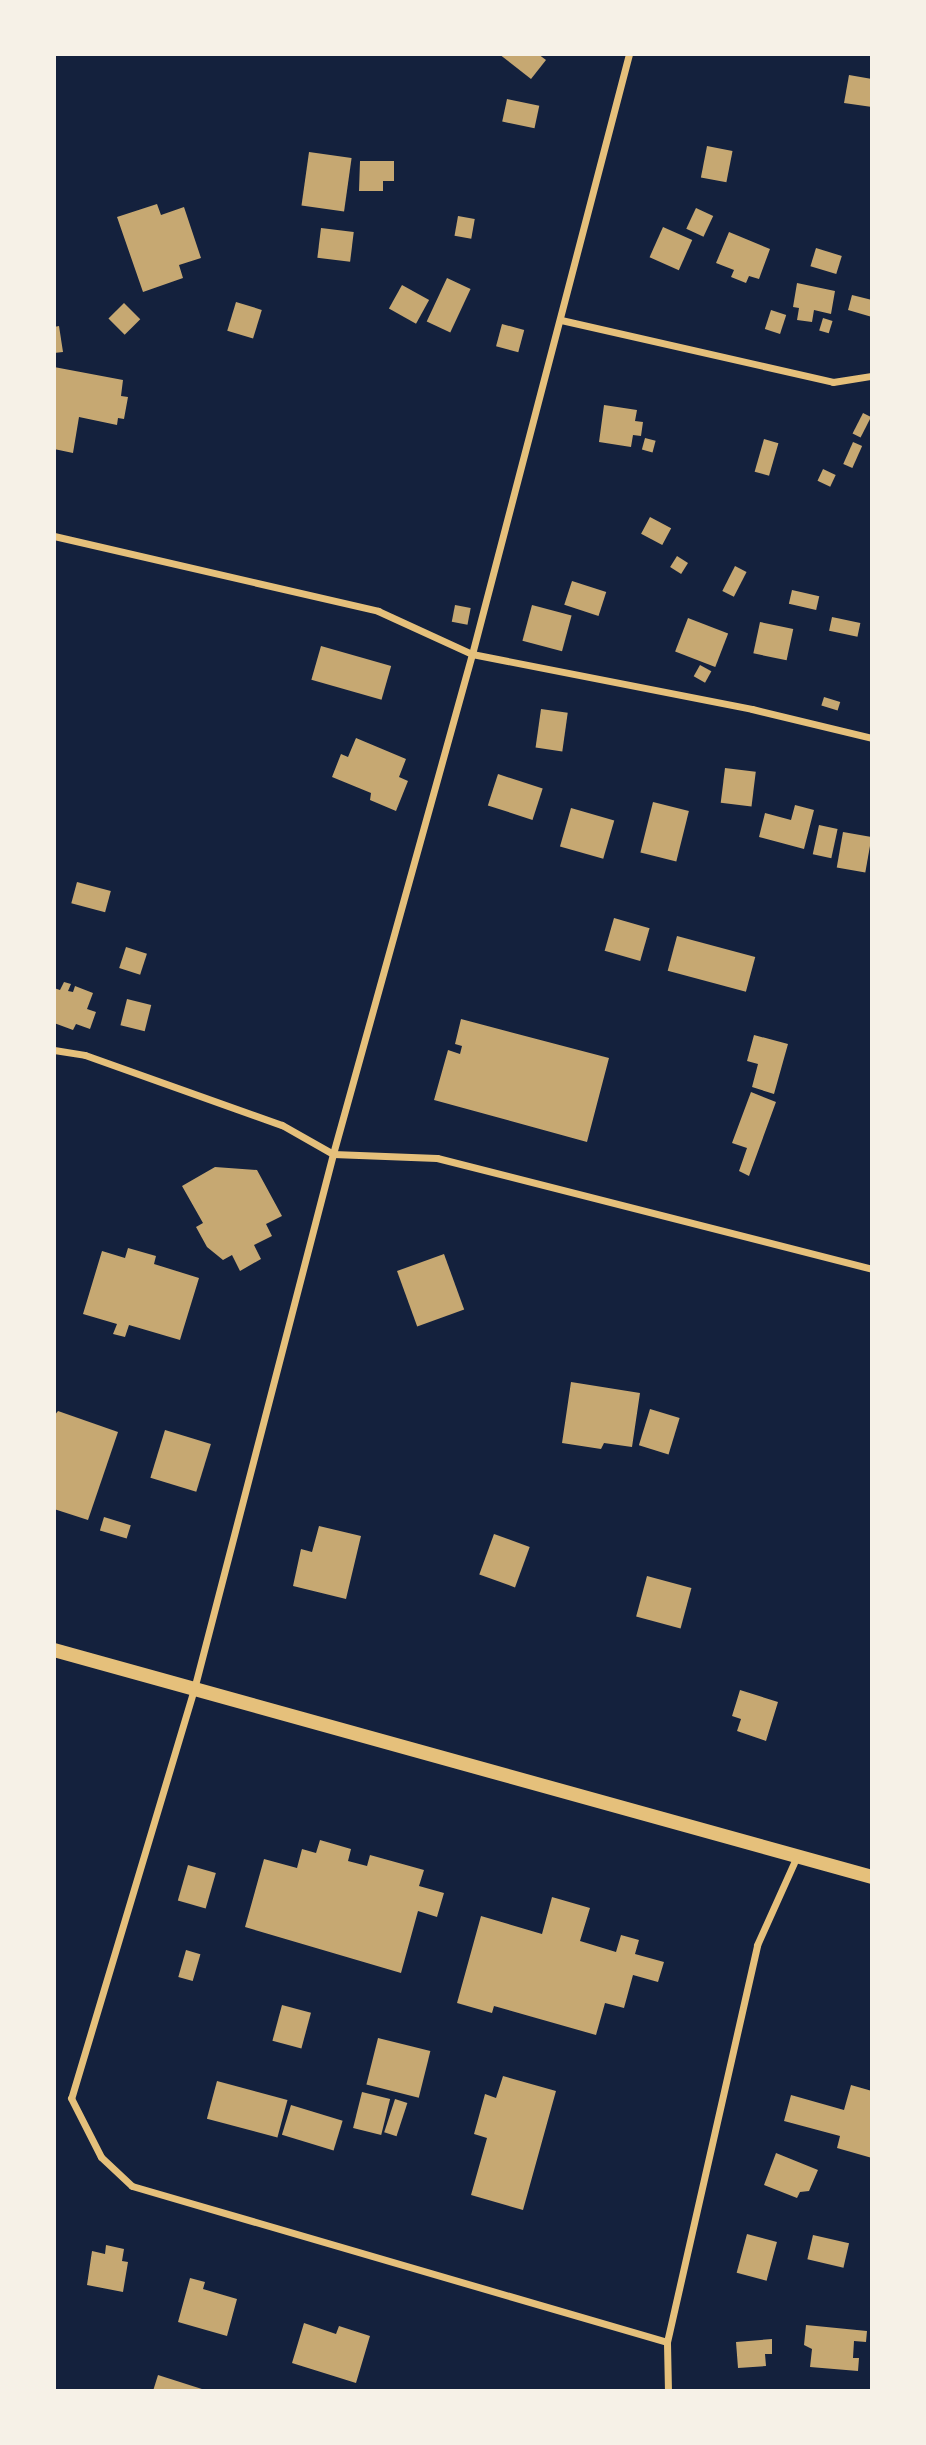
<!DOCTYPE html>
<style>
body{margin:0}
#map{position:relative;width:926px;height:2445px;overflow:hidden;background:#14213d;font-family:"DejaVu Sans",sans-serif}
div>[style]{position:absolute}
.building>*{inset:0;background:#c6a872;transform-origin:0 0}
.minor>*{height:7px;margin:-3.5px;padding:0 3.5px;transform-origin:3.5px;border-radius:3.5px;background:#e5c07b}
.secondary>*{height:14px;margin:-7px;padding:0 7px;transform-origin:7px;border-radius:7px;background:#e5c07b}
span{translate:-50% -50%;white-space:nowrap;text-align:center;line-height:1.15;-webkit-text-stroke:5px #f6f1e7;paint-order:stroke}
.frame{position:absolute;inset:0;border:56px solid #f6f1e7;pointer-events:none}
</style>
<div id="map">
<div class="building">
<div style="clip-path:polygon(499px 54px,538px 54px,546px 60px,531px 79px)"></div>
<div style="clip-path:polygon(849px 75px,872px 79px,872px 107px,844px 103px)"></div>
<div style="left:507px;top:99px;width:33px;height:23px;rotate:12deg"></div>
<div style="left:707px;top:146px;width:26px;height:32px;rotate:11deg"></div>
<div style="left:309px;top:152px;width:43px;height:54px;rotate:8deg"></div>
<div style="clip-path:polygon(360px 161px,394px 161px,394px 181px,383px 181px,383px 191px,359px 191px)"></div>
<div style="clip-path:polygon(157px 204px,161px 215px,184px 207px,201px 258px,179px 265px,183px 278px,143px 292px,117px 217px)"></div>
<div style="left:696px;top:208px;width:19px;height:23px;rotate:25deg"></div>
<div style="left:458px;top:216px;width:17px;height:20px;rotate:10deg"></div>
<div style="left:663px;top:227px;width:32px;height:33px;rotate:24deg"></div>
<div style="left:321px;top:228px;width:33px;height:30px;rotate:7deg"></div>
<div style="clip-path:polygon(729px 232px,770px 249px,759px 279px,749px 276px,746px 283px,731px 277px,734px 270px,716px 263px)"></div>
<div style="left:816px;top:248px;width:27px;height:19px;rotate:17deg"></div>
<div style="left:447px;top:278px;width:26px;height:48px;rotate:25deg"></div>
<div style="clip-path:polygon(797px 283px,835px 291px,831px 314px,814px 310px,812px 322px,797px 320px,799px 308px,793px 307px)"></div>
<div style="left:402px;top:285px;width:31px;height:27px;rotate:29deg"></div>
<div style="clip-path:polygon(852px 295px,872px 300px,872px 317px,848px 310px)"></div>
<div style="left:236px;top:302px;width:27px;height:30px;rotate:17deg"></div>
<div style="left:124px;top:303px;width:23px;height:22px;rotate:45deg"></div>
<div style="left:771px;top:310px;width:16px;height:20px;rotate:18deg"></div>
<div style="left:823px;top:318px;width:10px;height:13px;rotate:17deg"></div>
<div style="left:502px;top:324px;width:23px;height:23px;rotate:15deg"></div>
<div style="clip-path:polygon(59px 326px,63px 352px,54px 353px,54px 327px)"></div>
<div style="clip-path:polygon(54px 367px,123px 380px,121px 396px,128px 397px,124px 419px,118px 418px,117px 425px,79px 417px,73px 453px,54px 449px)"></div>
<div style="clip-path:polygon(604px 405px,637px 410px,635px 421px,643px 422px,641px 436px,633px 435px,631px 447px,599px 442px)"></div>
<div style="left:863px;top:413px;width:9px;height:23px;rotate:27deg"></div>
<div style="left:645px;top:438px;width:11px;height:12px;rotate:15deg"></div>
<div style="left:764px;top:439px;width:15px;height:34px;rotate:16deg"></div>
<div style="left:853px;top:442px;width:10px;height:24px;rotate:24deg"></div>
<div style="left:823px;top:469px;width:14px;height:13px;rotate:25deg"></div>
<div style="left:650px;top:517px;width:24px;height:19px;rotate:28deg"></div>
<div style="left:677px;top:556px;width:13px;height:13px;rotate:32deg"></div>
<div style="left:735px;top:566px;width:13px;height:28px;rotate:27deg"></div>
<div style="left:572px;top:581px;width:36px;height:25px;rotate:18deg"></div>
<div style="left:792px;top:590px;width:28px;height:14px;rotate:13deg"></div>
<div style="left:455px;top:605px;width:16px;height:17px;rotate:11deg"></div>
<div style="left:532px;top:605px;width:41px;height:37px;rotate:15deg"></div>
<div style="left:832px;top:617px;width:29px;height:14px;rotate:12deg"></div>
<div style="left:688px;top:618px;width:43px;height:36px;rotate:21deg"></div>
<div style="left:760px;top:622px;width:34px;height:32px;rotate:12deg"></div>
<div style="left:321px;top:646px;width:73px;height:35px;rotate:16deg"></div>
<div style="left:700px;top:665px;width:13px;height:13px;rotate:29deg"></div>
<div style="left:824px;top:697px;width:17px;height:9px;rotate:17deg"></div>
<div style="left:541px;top:709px;width:27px;height:39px;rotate:8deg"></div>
<div style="clip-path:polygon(356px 738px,406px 759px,399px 777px,408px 781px,396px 811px,370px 800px,371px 793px,332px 777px,341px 754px,348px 757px)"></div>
<div style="left:725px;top:768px;width:31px;height:35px;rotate:7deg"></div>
<div style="left:498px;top:774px;width:47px;height:33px;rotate:18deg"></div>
<div style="left:653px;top:802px;width:37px;height:52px;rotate:14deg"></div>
<div style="clip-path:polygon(795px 805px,814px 810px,804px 849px,759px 837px,765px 813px,791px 820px)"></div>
<div style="left:571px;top:808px;width:45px;height:40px;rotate:16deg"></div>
<div style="left:819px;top:825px;width:19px;height:30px;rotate:12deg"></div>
<div style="left:843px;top:832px;width:29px;height:36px;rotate:10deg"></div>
<div style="left:77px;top:882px;width:35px;height:22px;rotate:15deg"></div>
<div style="left:614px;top:918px;width:37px;height:34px;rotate:16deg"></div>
<div style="left:677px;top:936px;width:81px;height:36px;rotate:15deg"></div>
<div style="left:126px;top:947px;width:22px;height:22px;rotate:18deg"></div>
<div style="clip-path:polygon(64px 982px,71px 984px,68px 991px,73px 992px,75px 986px,93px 993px,87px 1009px,96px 1012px,90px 1029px,76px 1024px,73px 1030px,54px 1023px,54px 988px,60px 990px)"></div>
<div style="left:127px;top:999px;width:25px;height:27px;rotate:14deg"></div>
<div style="clip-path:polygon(461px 1019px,609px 1058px,587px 1142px,434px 1100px,448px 1050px,460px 1054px,462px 1046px,455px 1044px)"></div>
<div style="clip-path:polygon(754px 1035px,788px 1044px,774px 1094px,752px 1087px,758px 1064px,747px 1061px)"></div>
<div style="clip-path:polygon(751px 1092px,776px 1102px,749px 1176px,739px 1171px,747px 1148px,732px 1143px)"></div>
<div style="clip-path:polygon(215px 1167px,257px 1170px,282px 1216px,266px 1224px,272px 1236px,254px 1245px,261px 1259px,240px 1271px,232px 1255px,223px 1260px,207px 1247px,196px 1227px,203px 1223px,182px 1186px)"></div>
<div style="clip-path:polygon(128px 1248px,156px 1256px,154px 1264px,199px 1278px,180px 1340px,129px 1325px,125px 1337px,113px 1334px,117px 1324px,83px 1314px,102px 1251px,125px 1258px)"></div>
<div style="left:444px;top:1254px;width:59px;height:50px;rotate:70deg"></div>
<div style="clip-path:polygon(571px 1382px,640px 1393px,632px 1447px,604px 1443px,601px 1449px,562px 1443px)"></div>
<div style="left:650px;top:1409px;width:31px;height:38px;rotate:17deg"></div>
<div style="clip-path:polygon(58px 1411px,118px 1432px,88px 1520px,54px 1509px,54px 1416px)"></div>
<div style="left:165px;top:1430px;width:48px;height:50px;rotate:17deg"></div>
<div style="left:104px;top:1517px;width:28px;height:14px;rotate:17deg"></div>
<div style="clip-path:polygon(319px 1526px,361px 1536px,346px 1599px,293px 1586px,301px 1549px,312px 1552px)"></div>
<div style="left:494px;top:1534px;width:38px;height:43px;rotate:20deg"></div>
<div style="left:647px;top:1576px;width:46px;height:42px;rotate:15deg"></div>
<div style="clip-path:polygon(740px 1690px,778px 1702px,766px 1741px,737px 1731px,741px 1719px,732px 1716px)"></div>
<div style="clip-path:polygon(320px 1840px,351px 1849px,348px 1861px,367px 1866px,370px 1855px,424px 1870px,419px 1886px,444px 1893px,437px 1917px,418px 1911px,401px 1973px,245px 1927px,264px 1859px,297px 1868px,302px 1849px,316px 1853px)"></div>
<div style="left:188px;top:1865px;width:29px;height:37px;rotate:16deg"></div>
<div style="clip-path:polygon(552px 1897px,590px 1908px,580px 1941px,616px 1952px,621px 1935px,639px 1940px,635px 1954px,664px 1962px,658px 1982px,633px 1975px,624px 2008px,605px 2003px,596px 2035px,494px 2006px,492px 2013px,457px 2003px,481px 1916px,542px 1934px)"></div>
<div style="left:186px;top:1950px;width:15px;height:28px;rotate:16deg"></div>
<div style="left:282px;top:2005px;width:30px;height:37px;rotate:15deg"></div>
<div style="left:378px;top:2038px;width:54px;height:48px;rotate:14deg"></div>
<div style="clip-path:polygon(503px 2076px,556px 2091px,523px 2210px,471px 2195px,487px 2138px,474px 2134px,485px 2094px,496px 2098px)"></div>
<div style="left:217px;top:2081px;width:73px;height:39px;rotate:15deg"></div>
<div style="clip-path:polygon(851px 2085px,872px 2091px,872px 2158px,837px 2148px,840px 2136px,784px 2121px,791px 2095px,844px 2110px)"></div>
<div style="left:362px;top:2092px;width:29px;height:37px;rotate:14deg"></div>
<div style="left:395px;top:2099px;width:13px;height:35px;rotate:18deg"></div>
<div style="left:291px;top:2105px;width:54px;height:31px;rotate:17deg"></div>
<div style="clip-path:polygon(776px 2153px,818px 2170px,809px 2191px,800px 2192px,797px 2198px,764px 2185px)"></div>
<div style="left:747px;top:2234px;width:31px;height:40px;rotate:15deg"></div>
<div style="left:813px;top:2235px;width:37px;height:25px;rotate:13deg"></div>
<div style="clip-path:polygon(106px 2245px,124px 2249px,122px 2261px,128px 2262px,123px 2292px,87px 2285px,92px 2251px,105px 2254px)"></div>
<div style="clip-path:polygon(190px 2278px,205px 2282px,203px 2289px,237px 2299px,227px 2336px,178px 2322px)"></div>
<div style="clip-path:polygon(304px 2323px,336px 2334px,339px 2326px,370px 2336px,356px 2383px,292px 2363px)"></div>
<div style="clip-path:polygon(806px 2325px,867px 2331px,866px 2342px,854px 2341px,853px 2358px,859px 2358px,858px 2371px,810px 2367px,812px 2349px,804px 2345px)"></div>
<div style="clip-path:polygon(772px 2339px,772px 2354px,765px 2354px,766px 2366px,738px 2368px,736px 2342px)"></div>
<div style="clip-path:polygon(158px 2375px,205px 2390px,205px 2391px,153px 2391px)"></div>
</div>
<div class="minor">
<div style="left:629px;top:54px;width:620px;rotate:104.66deg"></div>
<div style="left:472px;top:654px;width:519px;rotate:105.54deg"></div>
<div style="left:333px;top:1154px;width:553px;rotate:104.56deg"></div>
<div style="left:194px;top:1689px;width:427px;rotate:106.7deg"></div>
<div style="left:71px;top:2098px;width:66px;rotate:63deg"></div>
<div style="left:101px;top:2157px;width:42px;rotate:43.1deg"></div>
<div style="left:132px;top:2186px;width:557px;rotate:16.26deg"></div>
<div style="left:561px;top:320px;width:279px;rotate:12.8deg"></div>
<div style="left:833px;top:382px;width:39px;rotate:-9deg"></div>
<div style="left:54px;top:536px;width:333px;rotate:13deg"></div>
<div style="left:378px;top:611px;width:103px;rotate:24.6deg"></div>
<div style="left:472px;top:654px;width:285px;rotate:11.1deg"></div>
<div style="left:752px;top:709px;width:123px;rotate:13.6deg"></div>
<div style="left:54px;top:1050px;width:31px;rotate:9deg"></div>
<div style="left:85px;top:1055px;width:209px;rotate:19.6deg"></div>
<div style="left:282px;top:1125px;width:59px;rotate:29.6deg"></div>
<div style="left:333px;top:1154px;width:104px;rotate:2.2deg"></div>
<div style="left:437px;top:1158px;width:449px;rotate:14.3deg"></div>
<div style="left:668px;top:2391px;width:49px;rotate:-91.2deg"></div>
<div style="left:667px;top:2342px;width:407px;rotate:-77.2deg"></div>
<div style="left:757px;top:1945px;width:98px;rotate:-65.8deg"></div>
</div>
<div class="secondary">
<div style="left:54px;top:1650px;width:849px;rotate:15.51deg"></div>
</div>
<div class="frame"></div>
</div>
